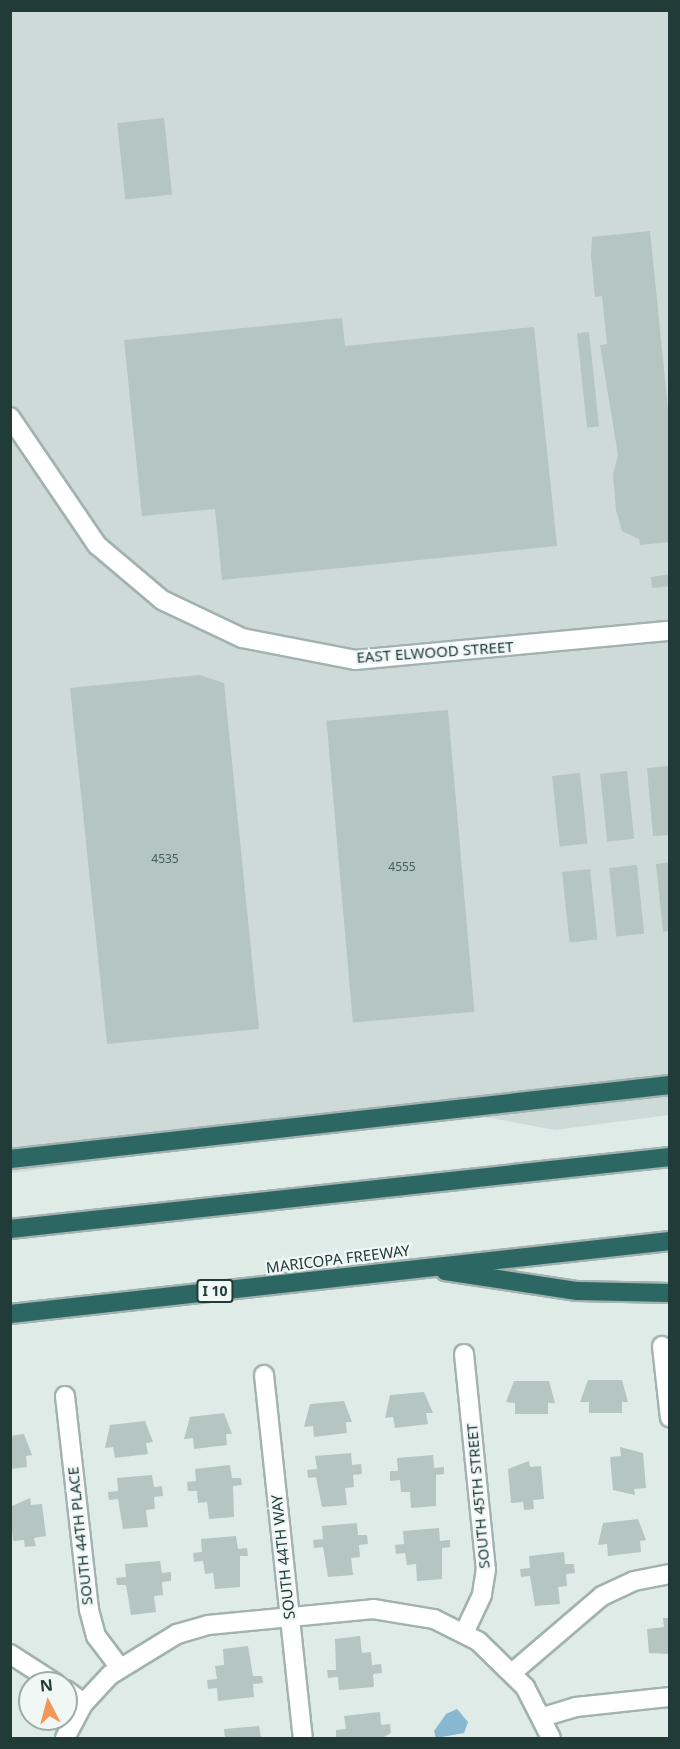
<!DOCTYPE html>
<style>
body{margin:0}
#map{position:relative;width:680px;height:1749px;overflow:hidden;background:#dfebe7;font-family:"Noto Sans",sans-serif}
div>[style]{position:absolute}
.built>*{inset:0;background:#cedad7}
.water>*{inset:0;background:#87b8d0}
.building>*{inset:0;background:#b5c5c1;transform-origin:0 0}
.roads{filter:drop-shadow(2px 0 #a2b3af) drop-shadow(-2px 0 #a2b3af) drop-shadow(0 2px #a2b3af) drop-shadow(0 -2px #a2b3af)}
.street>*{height:18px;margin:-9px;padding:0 9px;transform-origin:9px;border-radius:9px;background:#fff}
.highway>*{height:18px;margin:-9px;padding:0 9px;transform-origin:9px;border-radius:9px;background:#2c6764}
span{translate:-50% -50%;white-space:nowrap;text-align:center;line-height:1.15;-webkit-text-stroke:4.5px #f0f7f5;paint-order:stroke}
.number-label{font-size:12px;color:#455e5a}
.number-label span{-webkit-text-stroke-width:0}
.shield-label span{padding:2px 4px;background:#f0f7f5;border:2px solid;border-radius:4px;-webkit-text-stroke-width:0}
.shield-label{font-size:14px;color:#203b38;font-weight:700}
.street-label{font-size:15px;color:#203b38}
.frame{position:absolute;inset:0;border:12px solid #203b38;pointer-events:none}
.north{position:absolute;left:18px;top:1671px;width:60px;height:60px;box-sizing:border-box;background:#f0f7f5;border:2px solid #9daca9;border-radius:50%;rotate:354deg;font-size:16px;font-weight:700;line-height:24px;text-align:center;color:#203b38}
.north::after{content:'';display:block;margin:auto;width:21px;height:27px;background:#f19757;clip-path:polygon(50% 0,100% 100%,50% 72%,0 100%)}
</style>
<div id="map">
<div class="built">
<div style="clip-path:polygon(10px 11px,669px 11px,669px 1115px,555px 1130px,453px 1111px,11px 1173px)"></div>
</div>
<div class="water">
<div style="clip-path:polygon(457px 1709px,468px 1722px,464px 1733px,436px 1738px,434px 1731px,446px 1714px)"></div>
</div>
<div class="building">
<div style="left:164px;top:118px;width:77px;height:47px;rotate:84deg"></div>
<div style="clip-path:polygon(650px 231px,670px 428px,670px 542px,640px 545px,639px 539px,622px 531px,616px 510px,613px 474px,618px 455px,600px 345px,607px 344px,602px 296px,595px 297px,591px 256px,592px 237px)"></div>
<div style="clip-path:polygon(342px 318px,345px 346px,534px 327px,557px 546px,222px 580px,215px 509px,142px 516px,124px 340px)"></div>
<div style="left:589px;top:332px;width:95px;height:12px;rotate:84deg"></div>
<div style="clip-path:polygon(670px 574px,670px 586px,652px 588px,651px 577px)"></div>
<div style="clip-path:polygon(200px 675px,224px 683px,259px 1029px,107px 1044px,70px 688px)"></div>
<div style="left:448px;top:710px;width:303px;height:122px;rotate:85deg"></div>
<div style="clip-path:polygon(670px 766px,670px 835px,653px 836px,647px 768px)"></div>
<div style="left:627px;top:771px;width:68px;height:27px;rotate:84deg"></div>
<div style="left:580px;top:773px;width:71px;height:28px;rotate:84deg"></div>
<div style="clip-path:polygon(670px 862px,670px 931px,663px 932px,656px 864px)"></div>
<div style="left:637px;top:865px;width:69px;height:28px;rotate:84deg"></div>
<div style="left:590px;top:869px;width:71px;height:28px;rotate:84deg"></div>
<div style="clip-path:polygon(588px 1380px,622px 1380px,628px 1402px,622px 1402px,622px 1413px,589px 1413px,589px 1402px,580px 1402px)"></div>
<div style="clip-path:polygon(514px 1381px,549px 1381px,555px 1403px,548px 1403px,548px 1414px,515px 1414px,515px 1403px,506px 1402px)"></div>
<div style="clip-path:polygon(424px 1392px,433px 1413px,426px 1413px,428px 1424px,395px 1428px,393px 1417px,385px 1418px,390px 1395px)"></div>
<div style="clip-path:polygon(344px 1401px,352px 1422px,346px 1422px,347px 1433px,314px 1437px,313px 1426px,304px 1427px,310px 1404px)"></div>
<div style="clip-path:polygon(224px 1413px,232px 1434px,226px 1434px,227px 1445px,194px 1449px,193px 1438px,184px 1439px,190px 1417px)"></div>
<div style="clip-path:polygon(145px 1421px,153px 1442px,146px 1443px,148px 1454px,115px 1458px,113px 1447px,105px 1448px,110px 1425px)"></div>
<div style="clip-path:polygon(24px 1434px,32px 1455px,26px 1456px,27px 1467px,10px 1469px,10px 1436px)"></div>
<div style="clip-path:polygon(620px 1447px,643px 1453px,646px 1488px,634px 1489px,635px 1495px,613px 1490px,610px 1457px,621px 1456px)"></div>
<div style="clip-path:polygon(351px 1453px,352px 1465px,361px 1464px,362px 1474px,353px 1475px,354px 1487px,345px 1488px,347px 1505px,322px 1507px,316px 1477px,308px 1478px,307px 1470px,317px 1469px,315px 1456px)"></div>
<div style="clip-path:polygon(433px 1455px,434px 1468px,444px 1467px,444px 1474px,436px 1475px,436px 1506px,411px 1508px,410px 1492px,401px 1492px,400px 1480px,390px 1481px,390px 1471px,398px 1471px,397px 1458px)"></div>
<div style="clip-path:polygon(529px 1461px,530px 1467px,541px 1466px,544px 1499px,533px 1500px,534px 1509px,524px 1510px,523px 1502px,511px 1503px,508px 1469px)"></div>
<div style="clip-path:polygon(230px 1465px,232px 1478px,241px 1478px,242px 1485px,233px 1486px,234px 1517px,209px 1519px,207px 1502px,198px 1503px,197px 1491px,188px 1491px,187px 1482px,196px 1481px,195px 1469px)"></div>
<div style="clip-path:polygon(152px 1475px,154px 1487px,162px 1486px,163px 1496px,154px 1497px,155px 1509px,146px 1510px,148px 1527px,123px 1529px,118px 1499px,109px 1500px,108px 1492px,118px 1491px,117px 1478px)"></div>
<div style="clip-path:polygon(30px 1498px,31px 1505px,42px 1504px,46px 1536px,34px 1538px,36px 1546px,25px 1547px,24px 1540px,13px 1541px,10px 1507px)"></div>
<div style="clip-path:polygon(638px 1519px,646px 1540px,640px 1541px,641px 1552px,608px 1556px,607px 1544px,598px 1545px,603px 1523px)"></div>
<div style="clip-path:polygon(357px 1523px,358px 1535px,367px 1535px,368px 1544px,359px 1545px,360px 1557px,351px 1558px,353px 1575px,328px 1577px,323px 1547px,314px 1548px,313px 1540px,323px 1539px,322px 1526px)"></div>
<div style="clip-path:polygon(439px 1528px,440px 1541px,450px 1540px,450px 1547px,442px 1548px,442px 1579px,417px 1581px,416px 1564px,407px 1565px,405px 1553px,396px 1554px,395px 1545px,404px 1544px,403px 1531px)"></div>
<div style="clip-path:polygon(236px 1536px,238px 1549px,247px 1548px,248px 1556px,240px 1556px,240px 1587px,215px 1589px,213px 1573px,205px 1574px,203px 1561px,194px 1562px,193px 1553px,202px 1552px,201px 1539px)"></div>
<div style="clip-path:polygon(564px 1552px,565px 1564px,574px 1564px,575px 1573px,566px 1574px,567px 1586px,558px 1587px,560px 1604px,535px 1606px,530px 1576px,521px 1577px,520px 1569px,530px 1568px,529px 1556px)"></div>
<div style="clip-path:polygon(160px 1561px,162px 1573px,171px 1572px,171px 1581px,162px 1582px,163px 1595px,154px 1596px,156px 1612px,131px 1615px,126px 1585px,117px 1585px,116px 1578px,126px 1577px,125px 1564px)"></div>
<div style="clip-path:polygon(663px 1618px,670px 1618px,670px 1654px,649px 1653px,647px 1629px,664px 1627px)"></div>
<div style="clip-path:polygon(360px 1636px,362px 1653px,371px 1652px,372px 1665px,381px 1664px,382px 1673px,373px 1674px,374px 1687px,339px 1690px,338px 1677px,328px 1678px,327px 1670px,336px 1670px,335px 1639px)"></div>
<div style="clip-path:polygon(248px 1646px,253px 1676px,262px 1676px,263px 1683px,253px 1684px,254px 1697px,218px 1701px,217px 1688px,208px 1689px,207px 1680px,217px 1679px,215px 1666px,224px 1665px,223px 1649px)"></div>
<div style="clip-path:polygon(380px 1712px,381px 1725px,390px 1724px,391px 1733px,382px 1738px,336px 1737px,336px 1730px,346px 1729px,344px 1716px)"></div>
<div style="clip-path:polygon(259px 1726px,261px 1738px,225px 1738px,224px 1729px)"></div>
</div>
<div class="roads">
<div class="street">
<div style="left:10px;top:417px;width:155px;rotate:55.8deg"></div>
<div style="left:97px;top:545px;width:85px;rotate:40.2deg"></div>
<div style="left:162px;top:600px;width:89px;rotate:25.4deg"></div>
<div style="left:242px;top:638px;width:115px;rotate:11deg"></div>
<div style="left:355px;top:660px;width:316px;rotate:-5.3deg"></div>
<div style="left:662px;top:1346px;width:72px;rotate:83.7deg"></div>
<div style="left:464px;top:1354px;width:216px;rotate:84.2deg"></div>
<div style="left:486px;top:1569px;width:26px;rotate:99deg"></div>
<div style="left:482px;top:1595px;width:42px;rotate:115.3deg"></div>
<div style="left:264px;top:1375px;width:365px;rotate:83.9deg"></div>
<div style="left:65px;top:1396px;width:215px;rotate:83.6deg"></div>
<div style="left:89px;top:1610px;width:27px;rotate:75deg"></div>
<div style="left:96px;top:1636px;width:39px;rotate:53deg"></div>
<div style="left:10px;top:1654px;width:54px;rotate:32.8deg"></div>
<div style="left:513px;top:1672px;width:117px;rotate:-40.5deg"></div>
<div style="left:602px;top:1596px;width:35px;rotate:-25deg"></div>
<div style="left:634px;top:1581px;width:37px;rotate:-11deg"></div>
<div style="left:66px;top:1690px;width:22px;rotate:36deg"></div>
<div style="left:543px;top:1717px;width:34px;rotate:-17deg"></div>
<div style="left:576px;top:1707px;width:95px;rotate:-6.1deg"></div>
<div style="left:65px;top:1738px;width:40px;rotate:-62deg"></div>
<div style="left:84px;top:1703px;width:38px;rotate:-47deg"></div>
<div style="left:110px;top:1675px;width:79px;rotate:-31.5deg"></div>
<div style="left:177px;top:1634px;width:32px;rotate:-16deg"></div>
<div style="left:208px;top:1625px;width:166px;rotate:-5.5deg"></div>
<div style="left:373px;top:1609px;width:62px;rotate:9.3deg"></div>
<div style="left:434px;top:1619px;width:49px;rotate:26.6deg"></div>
<div style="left:478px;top:1641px;width:66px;rotate:44.4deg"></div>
<div style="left:525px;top:1687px;width:57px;rotate:63deg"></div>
</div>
<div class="highway">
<div style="left:10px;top:1159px;width:664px;rotate:-6.4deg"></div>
<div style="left:10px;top:1229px;width:664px;rotate:-6.23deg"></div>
<div style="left:445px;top:1271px;width:134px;rotate:8.6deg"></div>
<div style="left:578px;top:1291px;width:92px;rotate:1.2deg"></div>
<div style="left:10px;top:1314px;width:664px;rotate:-6.31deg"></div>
</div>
</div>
<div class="number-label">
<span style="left:165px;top:859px">4535</span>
<span style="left:402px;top:867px">4555</span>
</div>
<div class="shield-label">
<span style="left:215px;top:1291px">I 10</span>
</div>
<div class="street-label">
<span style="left:435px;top:652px;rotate:-4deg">EAST ELWOOD STREET</span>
<span style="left:338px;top:1259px;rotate:-7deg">MARICOPA FREEWAY</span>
<span style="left:478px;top:1496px;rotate:-95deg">SOUTH 45TH STREET</span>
<span style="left:80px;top:1536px;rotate:-96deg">SOUTH 44TH PLACE</span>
<span style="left:283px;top:1557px;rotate:-96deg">SOUTH 44TH WAY</span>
</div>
<div class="frame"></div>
<div class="north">N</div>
</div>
